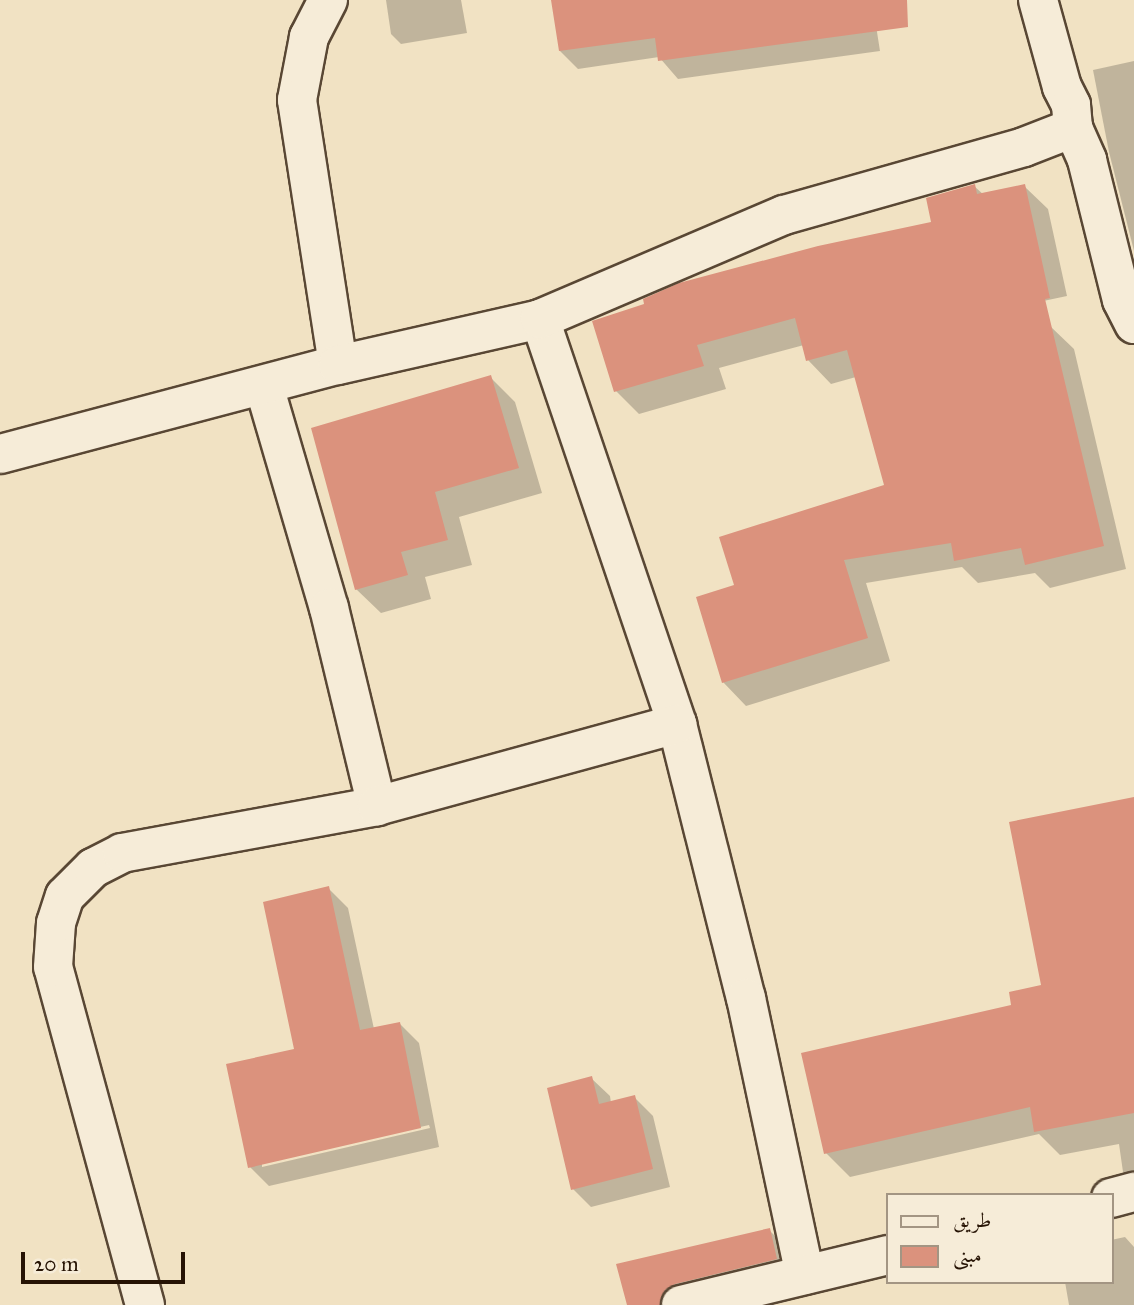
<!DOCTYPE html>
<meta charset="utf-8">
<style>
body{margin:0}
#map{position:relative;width:1134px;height:1305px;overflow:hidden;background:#f1e2c3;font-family:"IM FELL Great Primer",Amiri,serif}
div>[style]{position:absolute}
.shadow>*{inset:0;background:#0003}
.building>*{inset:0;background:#db927d}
.roads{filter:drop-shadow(2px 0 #594734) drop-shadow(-2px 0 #594734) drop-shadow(0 2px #594734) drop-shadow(0 -2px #594734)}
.street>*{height:38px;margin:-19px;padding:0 19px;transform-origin:19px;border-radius:19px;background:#f6ecd8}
span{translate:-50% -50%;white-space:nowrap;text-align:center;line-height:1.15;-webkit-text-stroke:7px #f6ecd8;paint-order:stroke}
.legend{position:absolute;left:886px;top:1193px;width:228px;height:91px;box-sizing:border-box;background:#f6ecd8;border:2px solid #a39583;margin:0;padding:9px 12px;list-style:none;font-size:21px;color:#261304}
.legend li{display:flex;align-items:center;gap:14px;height:35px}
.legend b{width:35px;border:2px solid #a39583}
.scale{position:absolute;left:21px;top:1252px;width:164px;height:32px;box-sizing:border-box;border:4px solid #261304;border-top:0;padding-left:9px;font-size:21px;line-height:24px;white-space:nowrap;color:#261304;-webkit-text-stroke:5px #f6ecd8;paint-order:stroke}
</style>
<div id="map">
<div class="shadow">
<div style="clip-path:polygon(386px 0,461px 0,467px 33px,401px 44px,391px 34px)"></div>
<div style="clip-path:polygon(553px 0,872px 0,880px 51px,678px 79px,659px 57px,578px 69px,560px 51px)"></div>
<div style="clip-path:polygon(1134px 61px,1134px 251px,1109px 152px,1093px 70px)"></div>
<div style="clip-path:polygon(974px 186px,984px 195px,1024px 186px,1048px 209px,1067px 296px,944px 322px,1050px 326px,1074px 349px,1126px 569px,1050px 588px,1035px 573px,978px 583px,962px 567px,866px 583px,890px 661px,746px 706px,723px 682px,736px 586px,886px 486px,856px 377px,831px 384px,808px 360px,804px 345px,719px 368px,726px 389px,639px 414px,616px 391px,594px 322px,934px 223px)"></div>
<div style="clip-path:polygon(490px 377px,515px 402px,542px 493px,459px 517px,472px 565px,425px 577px,431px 599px,381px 613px,356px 589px)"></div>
<div style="clip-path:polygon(1134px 798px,1134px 1183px,1123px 1172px,1119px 1144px,1060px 1155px,1039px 1134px,850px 1177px,826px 1153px,1013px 1006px,1043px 986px)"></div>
<div style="clip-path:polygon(evenodd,328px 888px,348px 908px,374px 1029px,400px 1024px,419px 1043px,439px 1147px,269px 1186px,250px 1167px,296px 1050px,328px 888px,429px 1125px,430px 1128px,262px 1167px,262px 1163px,429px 1125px)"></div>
<div style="clip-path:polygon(591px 1078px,610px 1096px,611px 1103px,634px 1097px,653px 1116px,670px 1187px,591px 1207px,573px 1189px)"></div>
<div style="clip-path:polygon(769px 1230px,784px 1245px,791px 1274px,680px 1305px,629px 1305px)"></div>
<div style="clip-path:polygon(1125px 1237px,1134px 1247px,1134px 1305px,1069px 1305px,1065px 1282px,1111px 1282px,1111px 1240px)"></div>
</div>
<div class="building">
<div style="clip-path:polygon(551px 0,907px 0,908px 27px,658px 61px,655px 38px,559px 51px)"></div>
<div style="clip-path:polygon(975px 184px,977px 194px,1025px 184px,1050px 298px,1045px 299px,1104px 546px,1025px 565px,1021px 548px,954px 561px,951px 543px,844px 560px,868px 638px,722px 683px,696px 597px,734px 585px,719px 537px,884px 485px,847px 350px,806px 361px,795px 318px,697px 345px,704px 366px,614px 392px,592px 321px,644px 304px,643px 299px,679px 283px,818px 246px,931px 222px,926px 198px)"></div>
<div style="clip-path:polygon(491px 375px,519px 468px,435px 492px,448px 540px,401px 552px,408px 575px,355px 590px,311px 428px)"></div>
<div style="clip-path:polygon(1134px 797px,1134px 1113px,1034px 1132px,1030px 1107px,824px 1154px,801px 1053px,1011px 1005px,1009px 992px,1041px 985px,1009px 822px)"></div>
<div style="clip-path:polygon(329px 886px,360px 1030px,400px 1022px,421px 1128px,248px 1168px,226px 1064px,294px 1049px,263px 902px)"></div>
<div style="clip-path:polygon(592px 1076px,599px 1104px,635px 1095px,653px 1169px,571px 1190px,547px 1088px)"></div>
<div style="clip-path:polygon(770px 1228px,777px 1259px,675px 1284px,665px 1290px,660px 1305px,627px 1305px,616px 1264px)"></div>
</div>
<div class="roads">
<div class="street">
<div style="left:328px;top:0;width:42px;rotate:117.2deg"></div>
<div style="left:309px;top:37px;width:64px;rotate:100.8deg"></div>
<div style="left:297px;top:100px;width:268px;rotate:81.2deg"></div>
<div style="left:1038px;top:0;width:90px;rotate:74.6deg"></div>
<div style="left:1062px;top:87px;width:20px;rotate:63deg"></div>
<div style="left:1071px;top:105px;width:23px;rotate:85deg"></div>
<div style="left:1073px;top:128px;width:35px;rotate:66deg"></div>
<div style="left:1087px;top:160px;width:144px;rotate:76deg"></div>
<div style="left:1122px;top:300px;width:27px;rotate:63deg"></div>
<div style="left:540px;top:319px;width:428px;rotate:71.3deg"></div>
<div style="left:677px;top:724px;width:283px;rotate:75.9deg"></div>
<div style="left:746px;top:998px;width:283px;rotate:78deg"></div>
<div style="left:264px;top:386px;width:231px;rotate:73.7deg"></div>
<div style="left:329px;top:608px;width:204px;rotate:76.4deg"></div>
<div style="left:0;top:454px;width:350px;rotate:-14.8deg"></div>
<div style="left:338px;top:365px;width:207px;rotate:-12.8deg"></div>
<div style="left:540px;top:319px;width:265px;rotate:-23.1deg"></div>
<div style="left:784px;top:215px;width:249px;rotate:-15.8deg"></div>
<div style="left:1024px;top:147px;width:53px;rotate:-21.2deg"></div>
<div style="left:1111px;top:1198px;width:24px;rotate:-15deg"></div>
<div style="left:145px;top:1305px;width:350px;rotate:-105.2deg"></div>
<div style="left:53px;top:967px;width:44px;rotate:-86.1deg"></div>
<div style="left:56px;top:923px;width:28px;rotate:-72deg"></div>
<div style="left:65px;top:896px;width:40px;rotate:-45deg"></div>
<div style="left:93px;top:868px;width:33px;rotate:-27deg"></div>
<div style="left:122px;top:853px;width:259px;rotate:-10.4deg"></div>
<div style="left:377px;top:806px;width:311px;rotate:-15.3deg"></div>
<div style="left:681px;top:1305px;width:212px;rotate:-13.6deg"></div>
</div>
</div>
<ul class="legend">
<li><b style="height:9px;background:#f6ecd8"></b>طريق</li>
<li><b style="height:19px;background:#db927d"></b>مبنى</li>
</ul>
<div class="scale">20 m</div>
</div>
